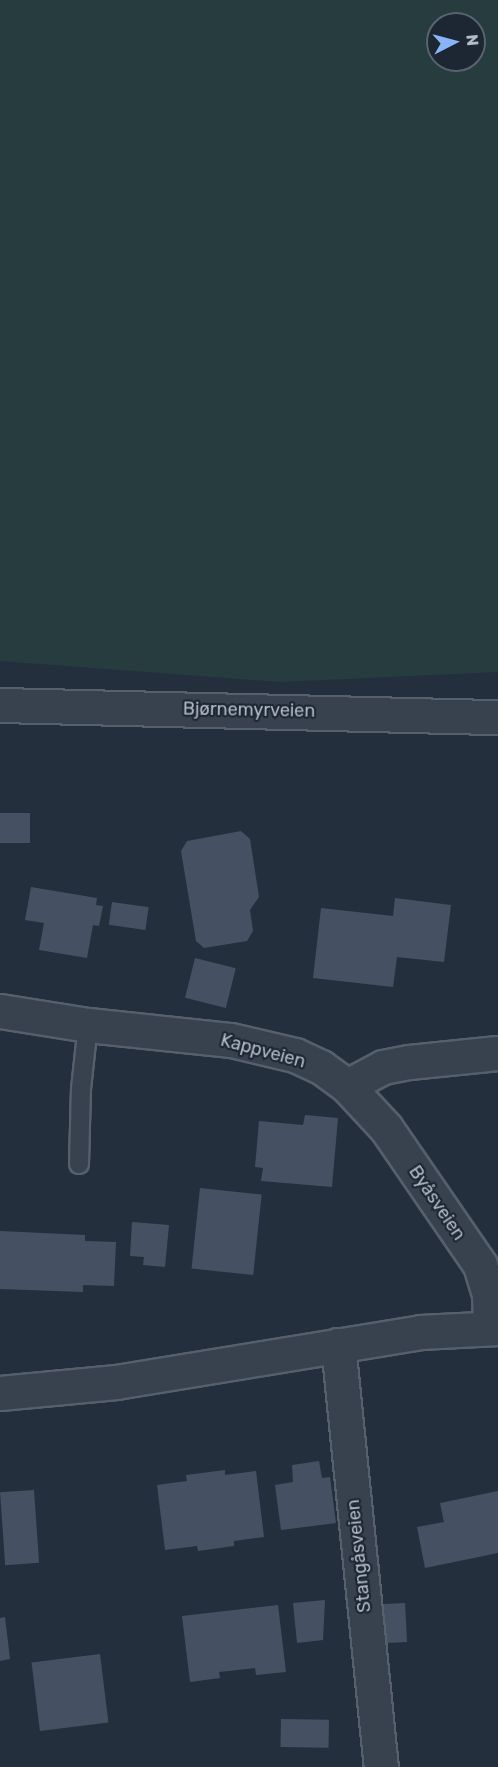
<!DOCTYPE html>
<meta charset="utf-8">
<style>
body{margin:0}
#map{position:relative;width:498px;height:1767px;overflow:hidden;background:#242f3e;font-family:Rubik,sans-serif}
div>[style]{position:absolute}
.green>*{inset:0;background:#263c3f}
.building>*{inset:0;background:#455162;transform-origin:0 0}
.roads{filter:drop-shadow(2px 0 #565f6c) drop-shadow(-2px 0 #565f6c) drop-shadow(0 2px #565f6c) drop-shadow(0 -2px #565f6c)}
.lane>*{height:18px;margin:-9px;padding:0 9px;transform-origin:9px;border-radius:9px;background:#38414e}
.street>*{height:33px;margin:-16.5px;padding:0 16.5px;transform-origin:16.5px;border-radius:16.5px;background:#38414e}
span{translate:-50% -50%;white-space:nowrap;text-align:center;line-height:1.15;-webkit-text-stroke:4.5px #1d2633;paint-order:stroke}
.street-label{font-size:18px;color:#b4bcc9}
.north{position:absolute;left:426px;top:12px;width:60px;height:60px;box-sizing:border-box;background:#1d2633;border:2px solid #59626f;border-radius:50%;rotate:84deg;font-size:16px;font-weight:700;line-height:24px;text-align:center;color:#b4bcc9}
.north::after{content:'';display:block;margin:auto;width:21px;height:27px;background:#8ab4f8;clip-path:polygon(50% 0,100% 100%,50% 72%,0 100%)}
</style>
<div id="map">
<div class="green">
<div style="clip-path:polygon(evenodd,0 0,498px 0,498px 672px,281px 682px,0 661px,0 0,438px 24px,474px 24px,474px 60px,438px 60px,438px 24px)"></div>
</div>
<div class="building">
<div style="left:0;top:813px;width:30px;height:30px"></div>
<div style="clip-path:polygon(241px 831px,250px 839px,259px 897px,250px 910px,253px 931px,247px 941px,204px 948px,196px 941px,181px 851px,187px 841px)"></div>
<div style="clip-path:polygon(31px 887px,97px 898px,96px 905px,103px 906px,99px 926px,93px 925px,87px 958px,39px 950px,44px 923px,25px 920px)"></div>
<div style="clip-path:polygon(395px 898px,451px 905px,444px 962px,397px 957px,393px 987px,313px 978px,321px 908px,393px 916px)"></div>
<div style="left:112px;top:902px;width:37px;height:23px;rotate:8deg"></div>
<div style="left:195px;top:958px;width:42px;height:41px;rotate:14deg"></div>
<div style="clip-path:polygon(305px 1115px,338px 1118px,332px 1187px,261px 1181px,263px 1168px,255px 1167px,259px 1121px,303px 1125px)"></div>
<div style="left:200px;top:1188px;width:62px;height:81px;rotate:6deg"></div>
<div style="clip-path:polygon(132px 1222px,169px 1225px,165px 1267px,143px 1265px,144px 1257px,130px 1256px)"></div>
<div style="clip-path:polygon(0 1231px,85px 1235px,85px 1241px,116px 1242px,114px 1286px,83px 1285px,83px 1292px,0 1289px)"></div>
<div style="clip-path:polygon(319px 1461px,322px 1478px,330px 1477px,336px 1523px,281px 1530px,275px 1485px,293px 1482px,292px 1465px)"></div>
<div style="clip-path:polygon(225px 1470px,225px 1475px,256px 1471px,264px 1537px,234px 1541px,234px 1546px,198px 1551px,197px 1546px,165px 1550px,157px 1485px,187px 1481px,186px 1475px)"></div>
<div style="left:34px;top:1490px;width:73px;height:34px;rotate:86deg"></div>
<div style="clip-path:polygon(498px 1491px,498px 1553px,425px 1568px,417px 1527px,444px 1522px,440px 1503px)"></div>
<div style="clip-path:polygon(325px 1600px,323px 1640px,297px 1643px,293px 1603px)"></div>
<div style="left:405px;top:1603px;width:39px;height:24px;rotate:87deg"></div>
<div style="clip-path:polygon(278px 1605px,286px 1672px,256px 1675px,255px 1668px,219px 1672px,220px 1678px,190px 1682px,182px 1616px)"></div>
<div style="clip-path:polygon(5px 1617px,10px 1659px,0 1661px,0 1618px)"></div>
<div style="left:100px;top:1654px;width:69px;height:69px;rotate:83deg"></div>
<div style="left:281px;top:1719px;width:48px;height:28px;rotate:1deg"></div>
</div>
<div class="roads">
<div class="lane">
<div style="left:79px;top:1164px;width:75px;rotate:-88.5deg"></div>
<div style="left:81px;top:1089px;width:64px;rotate:-83.8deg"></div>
</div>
<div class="street">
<div style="left:0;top:705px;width:498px;rotate:1.4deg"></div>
<div style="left:0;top:1011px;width:89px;rotate:9deg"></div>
<div style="left:88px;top:1025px;width:144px;rotate:6deg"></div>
<div style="left:231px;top:1040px;width:66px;rotate:13.2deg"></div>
<div style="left:295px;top:1055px;width:29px;rotate:25deg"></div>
<div style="left:321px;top:1067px;width:32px;rotate:36deg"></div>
<div style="left:347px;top:1086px;width:57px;rotate:47.1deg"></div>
<div style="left:386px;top:1128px;width:166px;rotate:55.5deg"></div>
<div style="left:480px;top:1265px;width:30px;rotate:73deg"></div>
<div style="left:489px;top:1294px;width:34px;rotate:88deg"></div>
<div style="left:347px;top:1086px;width:41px;rotate:-27.8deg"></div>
<div style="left:383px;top:1067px;width:26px;rotate:-11deg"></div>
<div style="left:409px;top:1062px;width:89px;rotate:-5.8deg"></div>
<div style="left:338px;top:1345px;width:424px;rotate:84.2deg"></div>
<div style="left:0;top:1393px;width:117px;rotate:-5.4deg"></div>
<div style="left:116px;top:1382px;width:308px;rotate:-9.3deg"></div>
<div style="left:420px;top:1332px;width:78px;rotate:-2.9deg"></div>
</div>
</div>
<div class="street-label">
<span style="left:249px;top:710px;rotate:1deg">Bjørnemyrveien</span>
<span style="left:263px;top:1051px;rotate:15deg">Kappveien</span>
<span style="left:437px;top:1203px;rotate:56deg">Byåsveien</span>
<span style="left:359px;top:1556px;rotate:-96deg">Stangåsveien</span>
</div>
<div class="north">N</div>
</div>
